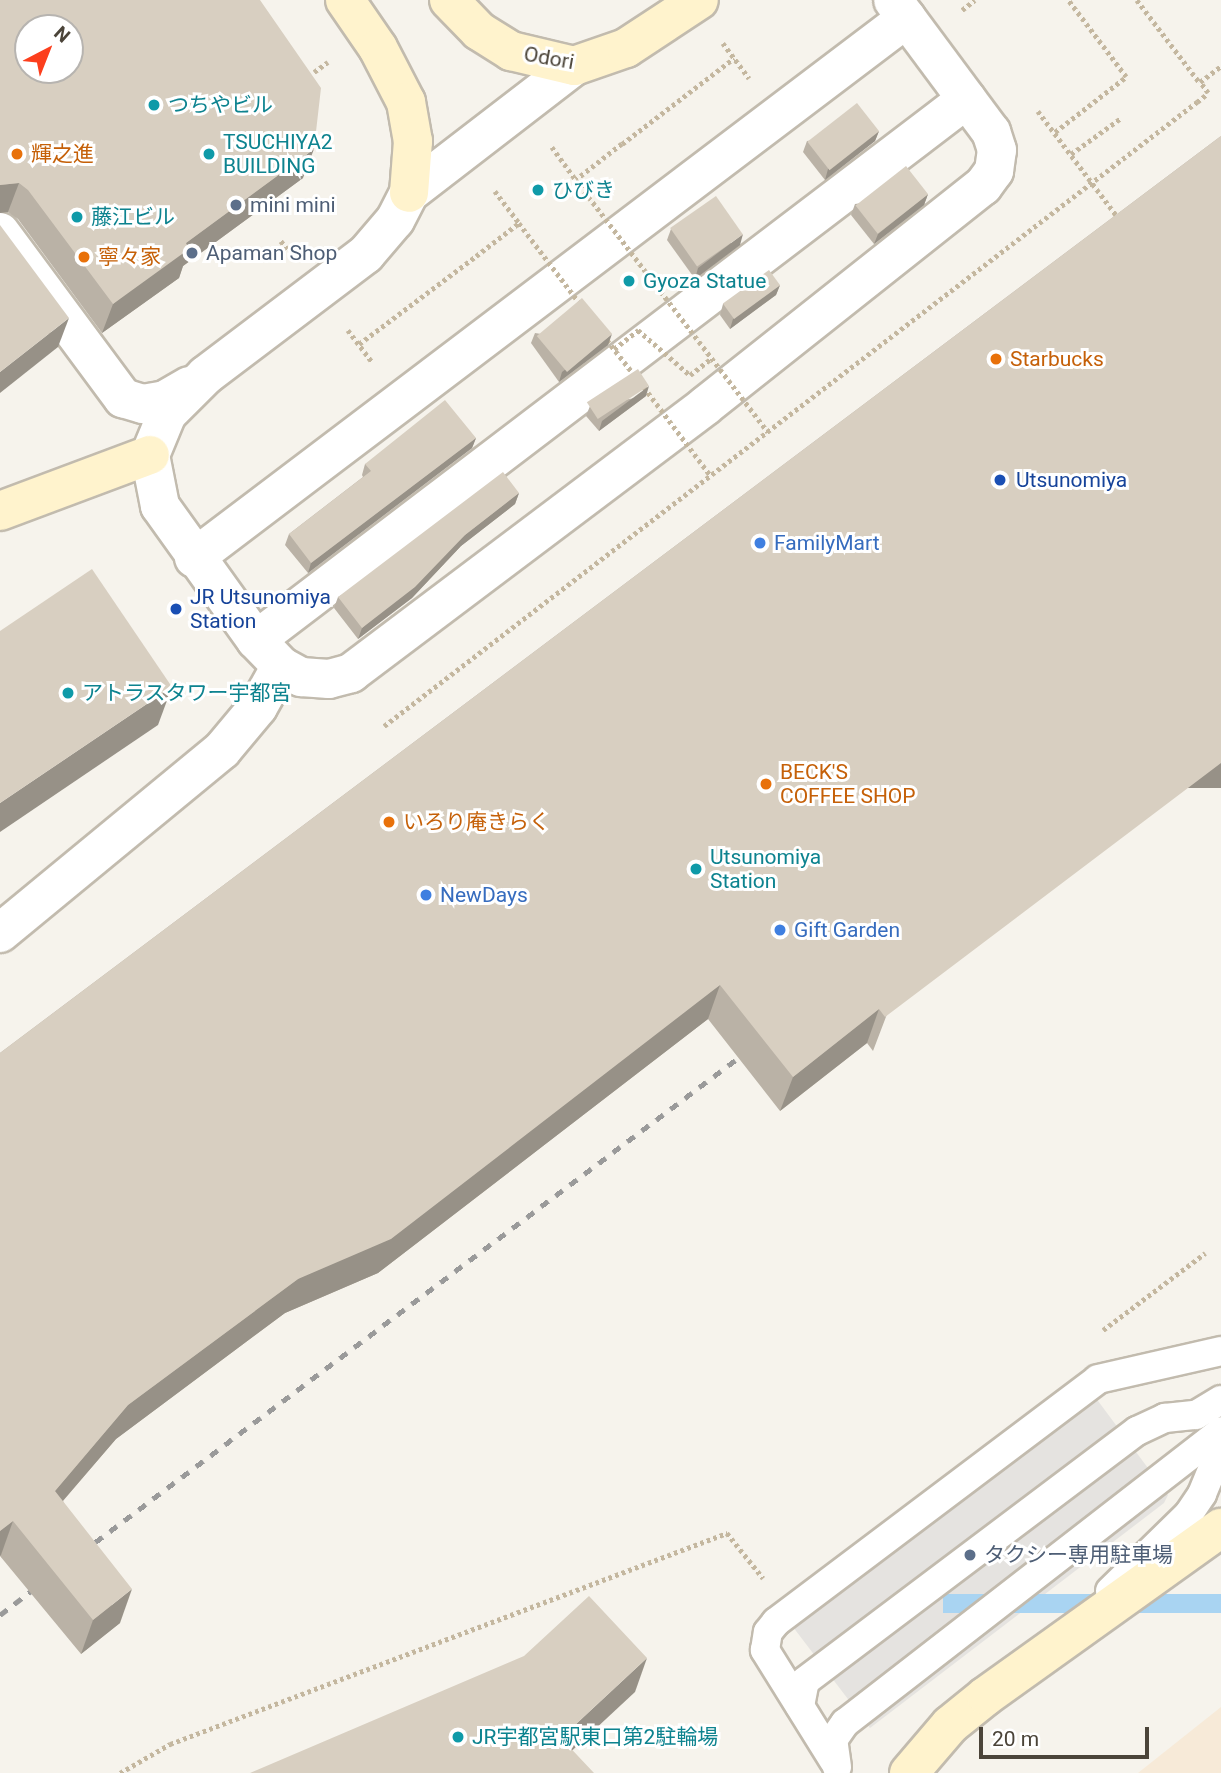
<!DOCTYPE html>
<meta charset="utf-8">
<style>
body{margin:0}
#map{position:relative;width:1221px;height:1773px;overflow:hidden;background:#f6f3ec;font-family:Roboto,"Noto Sans JP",sans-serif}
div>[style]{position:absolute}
.commercial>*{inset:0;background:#f7ead8}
.parking>*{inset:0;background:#e5e3e0}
.water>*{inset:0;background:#a9d4f2;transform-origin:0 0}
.path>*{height:4.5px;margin-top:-2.25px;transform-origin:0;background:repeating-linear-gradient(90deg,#c4b79f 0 3.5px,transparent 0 7px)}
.roads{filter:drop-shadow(2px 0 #c2bbae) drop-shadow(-2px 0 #c2bbae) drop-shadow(0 2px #c2bbae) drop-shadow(0 -2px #c2bbae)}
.lane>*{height:28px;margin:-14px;padding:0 14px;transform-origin:14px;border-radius:14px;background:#fff}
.street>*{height:38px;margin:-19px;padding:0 19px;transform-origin:19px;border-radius:19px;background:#fff}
.secondary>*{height:38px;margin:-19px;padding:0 19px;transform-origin:19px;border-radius:19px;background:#fff3cd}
.rail>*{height:5px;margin-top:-2.5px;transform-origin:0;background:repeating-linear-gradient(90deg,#9a9a9a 0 9px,transparent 0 18px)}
.path-bridge>*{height:4.5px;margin-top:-2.25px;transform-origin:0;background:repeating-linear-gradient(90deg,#c4b79f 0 3.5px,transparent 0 7px)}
.wall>*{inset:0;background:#bab2a6}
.shaded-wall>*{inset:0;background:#979187;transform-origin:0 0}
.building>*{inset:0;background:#d8cfc1;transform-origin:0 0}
.dots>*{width:19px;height:19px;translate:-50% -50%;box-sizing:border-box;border:4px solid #fff;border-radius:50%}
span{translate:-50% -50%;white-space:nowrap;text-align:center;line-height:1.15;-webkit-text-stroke:6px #fff;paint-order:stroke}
.street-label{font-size:21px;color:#4b4439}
.culture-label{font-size:21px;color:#0d838f}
.left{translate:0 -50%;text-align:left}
.food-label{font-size:21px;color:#c56008}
.service-label{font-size:21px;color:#4e5e75}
.transit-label{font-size:21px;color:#164399}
.shop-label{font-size:21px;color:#366cbe}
.north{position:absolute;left:14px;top:14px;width:70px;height:70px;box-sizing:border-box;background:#fff;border:2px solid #b7b4b0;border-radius:50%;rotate:42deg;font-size:19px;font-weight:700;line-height:28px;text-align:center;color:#4b4439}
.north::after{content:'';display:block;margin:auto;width:24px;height:32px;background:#fc3f1d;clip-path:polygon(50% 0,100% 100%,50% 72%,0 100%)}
.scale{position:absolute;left:979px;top:1727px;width:170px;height:32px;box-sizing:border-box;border:4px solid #4b4439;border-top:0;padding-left:9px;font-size:21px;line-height:24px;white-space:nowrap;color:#4b4439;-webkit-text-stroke:5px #fff;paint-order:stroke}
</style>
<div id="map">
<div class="commercial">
<div style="clip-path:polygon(1221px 1707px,1221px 1773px,1138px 1773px)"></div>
</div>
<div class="parking">
<div style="clip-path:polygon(1078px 1374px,1168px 1495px,1164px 1503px,870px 1728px,777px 1606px)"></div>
</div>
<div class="water">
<div style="left:1221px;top:1594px;width:19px;height:278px;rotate:90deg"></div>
</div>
<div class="path">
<div style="left:1137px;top:0;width:104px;rotate:52.8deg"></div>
<div style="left:962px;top:10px;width:16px;rotate:-38deg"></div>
<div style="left:723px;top:43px;width:44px;rotate:53.4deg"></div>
<div style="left:314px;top:72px;width:17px;rotate:-36deg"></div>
<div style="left:1038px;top:111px;width:135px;rotate:53.1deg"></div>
<div style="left:1055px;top:132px;width:90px;rotate:-37.8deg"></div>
<div style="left:1126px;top:77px;width:96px;rotate:-127deg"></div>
<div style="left:622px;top:144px;width:141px;rotate:-37.5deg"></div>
<div style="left:552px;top:147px;width:41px;rotate:54deg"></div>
<div style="left:1071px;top:154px;width:62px;rotate:-35.8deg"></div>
<div style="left:495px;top:191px;width:40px;rotate:53deg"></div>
<div style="left:281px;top:241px;width:11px;rotate:52deg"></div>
<div style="left:348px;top:330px;width:40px;rotate:53deg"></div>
<div style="left:359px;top:344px;width:146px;rotate:-36.9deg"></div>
<div style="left:384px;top:726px;width:1025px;rotate:-37.51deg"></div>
<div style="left:1197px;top:102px;width:14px;rotate:-39deg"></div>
<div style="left:1208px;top:93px;width:14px;rotate:-126deg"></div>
<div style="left:1200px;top:82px;width:26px;rotate:-37deg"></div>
<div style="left:1103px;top:1330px;width:128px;rotate:-37deg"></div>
<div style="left:120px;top:1773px;width:58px;rotate:-30.1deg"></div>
<div style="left:170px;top:1744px;width:596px;rotate:-20.75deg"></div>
<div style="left:727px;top:1533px;width:58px;rotate:51.3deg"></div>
</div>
<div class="roads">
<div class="lane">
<div style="left:1110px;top:1591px;width:109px;rotate:-44.3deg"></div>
<div style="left:1188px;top:1515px;width:25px;rotate:-56deg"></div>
<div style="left:1202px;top:1494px;width:50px;rotate:-67.6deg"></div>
<div style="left:800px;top:1706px;width:25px;rotate:-79deg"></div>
<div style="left:805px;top:1681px;width:416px;rotate:-37deg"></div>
<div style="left:1137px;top:1431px;width:31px;rotate:-25deg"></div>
<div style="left:1165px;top:1418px;width:31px;rotate:-6deg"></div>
<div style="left:1196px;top:1415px;width:29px;rotate:-31deg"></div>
<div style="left:834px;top:1761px;width:131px;rotate:-121.9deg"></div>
<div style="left:765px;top:1650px;width:18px;rotate:-81deg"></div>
<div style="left:768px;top:1632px;width:13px;rotate:-51deg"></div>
<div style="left:776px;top:1622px;width:403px;rotate:-37deg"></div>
<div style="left:1098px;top:1379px;width:126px;rotate:-12.8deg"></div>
<div style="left:837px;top:1767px;width:27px;rotate:-98deg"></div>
<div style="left:833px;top:1740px;width:21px;rotate:-55deg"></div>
<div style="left:845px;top:1723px;width:476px;rotate:-37.8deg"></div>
</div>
<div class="street">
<div style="left:574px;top:66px;width:208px;rotate:142.4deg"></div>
<div style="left:409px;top:193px;width:30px;rotate:117deg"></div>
<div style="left:395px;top:220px;width:45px;rotate:130.5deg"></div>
<div style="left:366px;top:254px;width:201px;rotate:142.9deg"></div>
<div style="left:206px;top:375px;width:55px;rotate:135deg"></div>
<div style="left:167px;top:414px;width:44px;rotate:112.5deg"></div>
<div style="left:150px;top:455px;width:52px;rotate:78.9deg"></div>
<div style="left:160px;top:506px;width:165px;rotate:54.4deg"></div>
<div style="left:256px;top:640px;width:36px;rotate:46deg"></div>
<div style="left:281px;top:666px;width:23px;rotate:29deg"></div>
<div style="left:301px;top:677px;width:28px;rotate:4deg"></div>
<div style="left:329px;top:679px;width:23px;rotate:-15deg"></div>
<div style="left:351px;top:673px;width:443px;rotate:-37deg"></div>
<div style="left:705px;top:406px;width:355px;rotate:-38.4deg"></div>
<div style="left:983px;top:186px;width:19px;rotate:-54deg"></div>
<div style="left:994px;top:171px;width:21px;rotate:-82deg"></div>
<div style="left:997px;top:150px;width:19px;rotate:-108deg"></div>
<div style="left:991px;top:132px;width:164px;rotate:-126.6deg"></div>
<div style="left:0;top:232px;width:207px;rotate:53.5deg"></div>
<div style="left:123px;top:398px;width:21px;rotate:17deg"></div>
<div style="left:143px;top:404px;width:22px;rotate:-10deg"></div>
<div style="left:165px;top:400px;width:28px;rotate:-30deg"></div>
<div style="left:194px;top:558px;width:894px;rotate:-37.14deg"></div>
<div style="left:256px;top:640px;width:893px;rotate:-37.27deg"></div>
<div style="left:0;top:933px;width:288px;rotate:-39.5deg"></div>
<div style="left:222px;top:750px;width:56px;rotate:-50.1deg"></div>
<div style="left:258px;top:707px;width:47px;rotate:-60.7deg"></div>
</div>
<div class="secondary">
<div style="left:345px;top:0;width:58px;rotate:55.5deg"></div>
<div style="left:378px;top:48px;width:61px;rotate:62.6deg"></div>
<div style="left:406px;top:102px;width:40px;rotate:80deg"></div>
<div style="left:413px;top:141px;width:52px;rotate:94.4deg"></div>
<div style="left:449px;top:0;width:43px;rotate:45.9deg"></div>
<div style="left:479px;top:31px;width:38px;rotate:32deg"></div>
<div style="left:511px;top:51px;width:65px;rotate:13.4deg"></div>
<div style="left:574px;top:66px;width:55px;rotate:-19.1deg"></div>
<div style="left:626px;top:48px;width:87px;rotate:-33.3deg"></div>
<div style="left:0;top:511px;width:160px;rotate:-20.5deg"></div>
<div style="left:909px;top:1773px;width:63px;rotate:-49.5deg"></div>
<div style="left:950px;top:1725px;width:46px;rotate:-38.9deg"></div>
<div style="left:986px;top:1696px;width:289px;rotate:-35.6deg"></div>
</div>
</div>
<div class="rail">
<div style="left:81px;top:1553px;width:843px;rotate:-36.99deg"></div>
<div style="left:0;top:1615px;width:56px;rotate:-37.7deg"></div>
</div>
<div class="path-bridge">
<div style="left:622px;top:144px;width:58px;rotate:142deg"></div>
<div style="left:576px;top:180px;width:317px;rotate:52.7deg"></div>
<div style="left:476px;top:256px;width:54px;rotate:-37.5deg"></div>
<div style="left:519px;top:223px;width:103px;rotate:52.9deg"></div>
<div style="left:607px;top:340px;width:47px;rotate:51.9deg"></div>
<div style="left:614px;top:349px;width:31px;rotate:-38deg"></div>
<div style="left:638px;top:330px;width:69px;rotate:40.9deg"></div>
<div style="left:690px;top:375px;width:28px;rotate:-38deg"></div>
<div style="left:644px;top:387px;width:110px;rotate:53.1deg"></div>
</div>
<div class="wall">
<div style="clip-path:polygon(0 0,303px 178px,183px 266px,179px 278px,102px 333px,18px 219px,8px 212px,0 213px)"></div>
<div style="clip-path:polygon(879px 131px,875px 141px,825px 180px,803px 152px,807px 141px)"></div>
<div style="clip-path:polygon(1221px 136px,873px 1051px,867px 1043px,780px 1111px,708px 1019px,378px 1273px,285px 1313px,116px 1439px,63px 1501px,120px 1623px,81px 1654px,0 1556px,0 1053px)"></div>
<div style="clip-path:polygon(928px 194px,924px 205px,874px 244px,851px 215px,855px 204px)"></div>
<div style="clip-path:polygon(671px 229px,740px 245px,695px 279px,667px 240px)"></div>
<div style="clip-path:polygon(780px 285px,776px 295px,730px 329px,720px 315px,723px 304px)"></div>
<div style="clip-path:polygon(535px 333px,608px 345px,559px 382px,531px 343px)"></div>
<div style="clip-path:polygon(646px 396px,599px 431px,586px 416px,590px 406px)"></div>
<div style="clip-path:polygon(476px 438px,472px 448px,308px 573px,285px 545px,289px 534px,363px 477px,362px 475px,365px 464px)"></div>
<div style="clip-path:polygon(519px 493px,515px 504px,461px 546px,412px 598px,358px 639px,334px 608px,338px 597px)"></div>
</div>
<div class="shaded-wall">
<div style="clip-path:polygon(879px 131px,875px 141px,825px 180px,828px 169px)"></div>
<div style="clip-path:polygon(314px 149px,303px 178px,183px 266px,179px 278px,102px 333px,113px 304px,186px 243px)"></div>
<div style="clip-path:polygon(19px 183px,8px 212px,0 213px,0 185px)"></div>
<div style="clip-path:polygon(928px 194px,924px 205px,874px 244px,878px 234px)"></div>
<div style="clip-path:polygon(743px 234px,740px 245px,695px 279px,698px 268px)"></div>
<div style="clip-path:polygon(780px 285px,776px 295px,730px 329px,733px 319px)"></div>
<div style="clip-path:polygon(69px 318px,58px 347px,0 393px,0 372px)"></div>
<div style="clip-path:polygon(612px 334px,608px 345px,559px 382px,562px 372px)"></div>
<div style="clip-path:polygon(649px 386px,646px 396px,599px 431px,602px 421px)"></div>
<div style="clip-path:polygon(476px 438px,472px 448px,308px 573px,311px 563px)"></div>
<div style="clip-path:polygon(519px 493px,515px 504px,461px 546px,412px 598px,358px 639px,362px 628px,465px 535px)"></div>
<div style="clip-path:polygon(172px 687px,158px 725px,0 832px,0 803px)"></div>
<div style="left:1221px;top:763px;width:25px;height:421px;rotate:90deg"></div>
<div style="clip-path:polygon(720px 985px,708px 1019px,378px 1273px,285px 1313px,116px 1439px,42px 1525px,55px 1491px,128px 1405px,298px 1279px)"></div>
<div style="clip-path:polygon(879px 1009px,867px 1043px,780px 1111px,793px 1077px)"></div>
<div style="clip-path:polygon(13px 1521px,1px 1555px,0 1556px,0 1531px)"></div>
<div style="clip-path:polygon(132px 1589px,120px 1623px,81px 1654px,93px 1620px)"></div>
<div style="clip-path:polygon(647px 1658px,635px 1692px,549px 1772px,561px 1738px)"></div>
</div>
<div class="building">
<div style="clip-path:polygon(evenodd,0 0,260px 0,321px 88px,314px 149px,186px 243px,189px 249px,113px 304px,28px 190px,19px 183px,0 185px,0 0,28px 28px,70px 28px,70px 70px,28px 70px,28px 28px)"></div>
<div style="left:857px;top:103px;width:36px;height:63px;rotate:52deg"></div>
<div style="clip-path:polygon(1221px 136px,1221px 763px,885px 1017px,879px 1009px,793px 1077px,720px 985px,391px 1239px,298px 1279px,128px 1405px,55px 1491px,132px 1589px,93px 1620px,13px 1521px,0 1531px,0 1053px)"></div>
<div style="left:906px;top:166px;width:36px;height:64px;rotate:52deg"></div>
<div style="left:716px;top:196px;width:47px;height:56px;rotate:55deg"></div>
<div style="clip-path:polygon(0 225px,69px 318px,0 372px)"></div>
<div style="left:769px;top:270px;width:19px;height:57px;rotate:54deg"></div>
<div style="left:582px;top:298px;width:47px;height:59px;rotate:50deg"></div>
<div style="left:638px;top:369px;width:20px;height:61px;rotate:57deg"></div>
<div style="clip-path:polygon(445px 400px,476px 438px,311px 563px,289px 534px,371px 471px,365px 464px)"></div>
<div style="clip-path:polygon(503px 472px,519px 493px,465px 535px,415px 587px,362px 628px,338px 597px)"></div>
<div style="clip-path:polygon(92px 569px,172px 687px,0 803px,0 631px)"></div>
<div style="clip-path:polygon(589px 1596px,647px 1658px,561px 1738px,594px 1773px,250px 1773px,524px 1656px)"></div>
</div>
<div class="dots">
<div style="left:154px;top:105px;background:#0f9aa8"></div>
<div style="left:17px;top:154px;background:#e8710a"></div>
<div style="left:209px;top:154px;background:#0f9aa8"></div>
<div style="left:538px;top:190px;background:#0f9aa8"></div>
<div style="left:236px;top:205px;background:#5c6f8a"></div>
<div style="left:77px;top:217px;background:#0f9aa8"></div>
<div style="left:192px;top:253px;background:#5c6f8a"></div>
<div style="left:84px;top:257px;background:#e8710a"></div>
<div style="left:629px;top:281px;background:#0f9aa8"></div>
<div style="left:996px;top:359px;background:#e8710a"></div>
<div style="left:1000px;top:480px;background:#1a4fb4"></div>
<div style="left:760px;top:543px;background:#3f7fe0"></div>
<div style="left:176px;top:609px;background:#1a4fb4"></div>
<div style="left:68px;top:693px;background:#0f9aa8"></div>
<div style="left:766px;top:784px;background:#e8710a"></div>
<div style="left:389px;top:822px;background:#e8710a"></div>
<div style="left:696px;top:869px;background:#0f9aa8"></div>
<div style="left:426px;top:895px;background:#3f7fe0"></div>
<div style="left:780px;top:930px;background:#3f7fe0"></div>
<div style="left:970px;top:1555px;background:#5c6f8a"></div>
<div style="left:458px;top:1737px;background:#0f9aa8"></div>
</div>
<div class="street-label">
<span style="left:549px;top:58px;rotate:10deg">Odori</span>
</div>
<div class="culture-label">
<span class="left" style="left:168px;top:105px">つちやビル</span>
<span class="left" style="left:223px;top:154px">TSUCHIYA2<br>BUILDING</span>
<span class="left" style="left:552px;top:190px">ひびき</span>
<span class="left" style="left:91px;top:217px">藤江ビル</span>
<span class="left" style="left:643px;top:281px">Gyoza Statue</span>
<span class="left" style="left:82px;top:693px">アトラスタワー宇都宮</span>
<span class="left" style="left:710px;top:869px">Utsunomiya<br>Station</span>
<span class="left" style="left:472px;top:1737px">JR宇都宮駅東口第2駐輪場</span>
</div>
<div class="food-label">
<span class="left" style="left:31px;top:154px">輝之進</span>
<span class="left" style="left:98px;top:257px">寧々家</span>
<span class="left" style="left:1010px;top:359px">Starbucks</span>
<span class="left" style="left:780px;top:784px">BECK'S<br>COFFEE SHOP</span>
<span class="left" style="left:403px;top:822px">いろり庵きらく</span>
</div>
<div class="service-label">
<span class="left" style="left:250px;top:205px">mini mini</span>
<span class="left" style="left:206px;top:253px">Apaman Shop</span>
<span class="left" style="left:984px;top:1555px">タクシー専用駐車場</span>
</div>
<div class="transit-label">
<span class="left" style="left:1016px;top:480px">Utsunomiya</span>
<span class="left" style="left:190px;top:609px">JR Utsunomiya<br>Station</span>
</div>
<div class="shop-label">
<span class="left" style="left:774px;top:543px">FamilyMart</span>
<span class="left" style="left:440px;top:895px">NewDays</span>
<span class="left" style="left:794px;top:930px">Gift Garden</span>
</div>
<div class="north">N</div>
<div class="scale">20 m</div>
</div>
